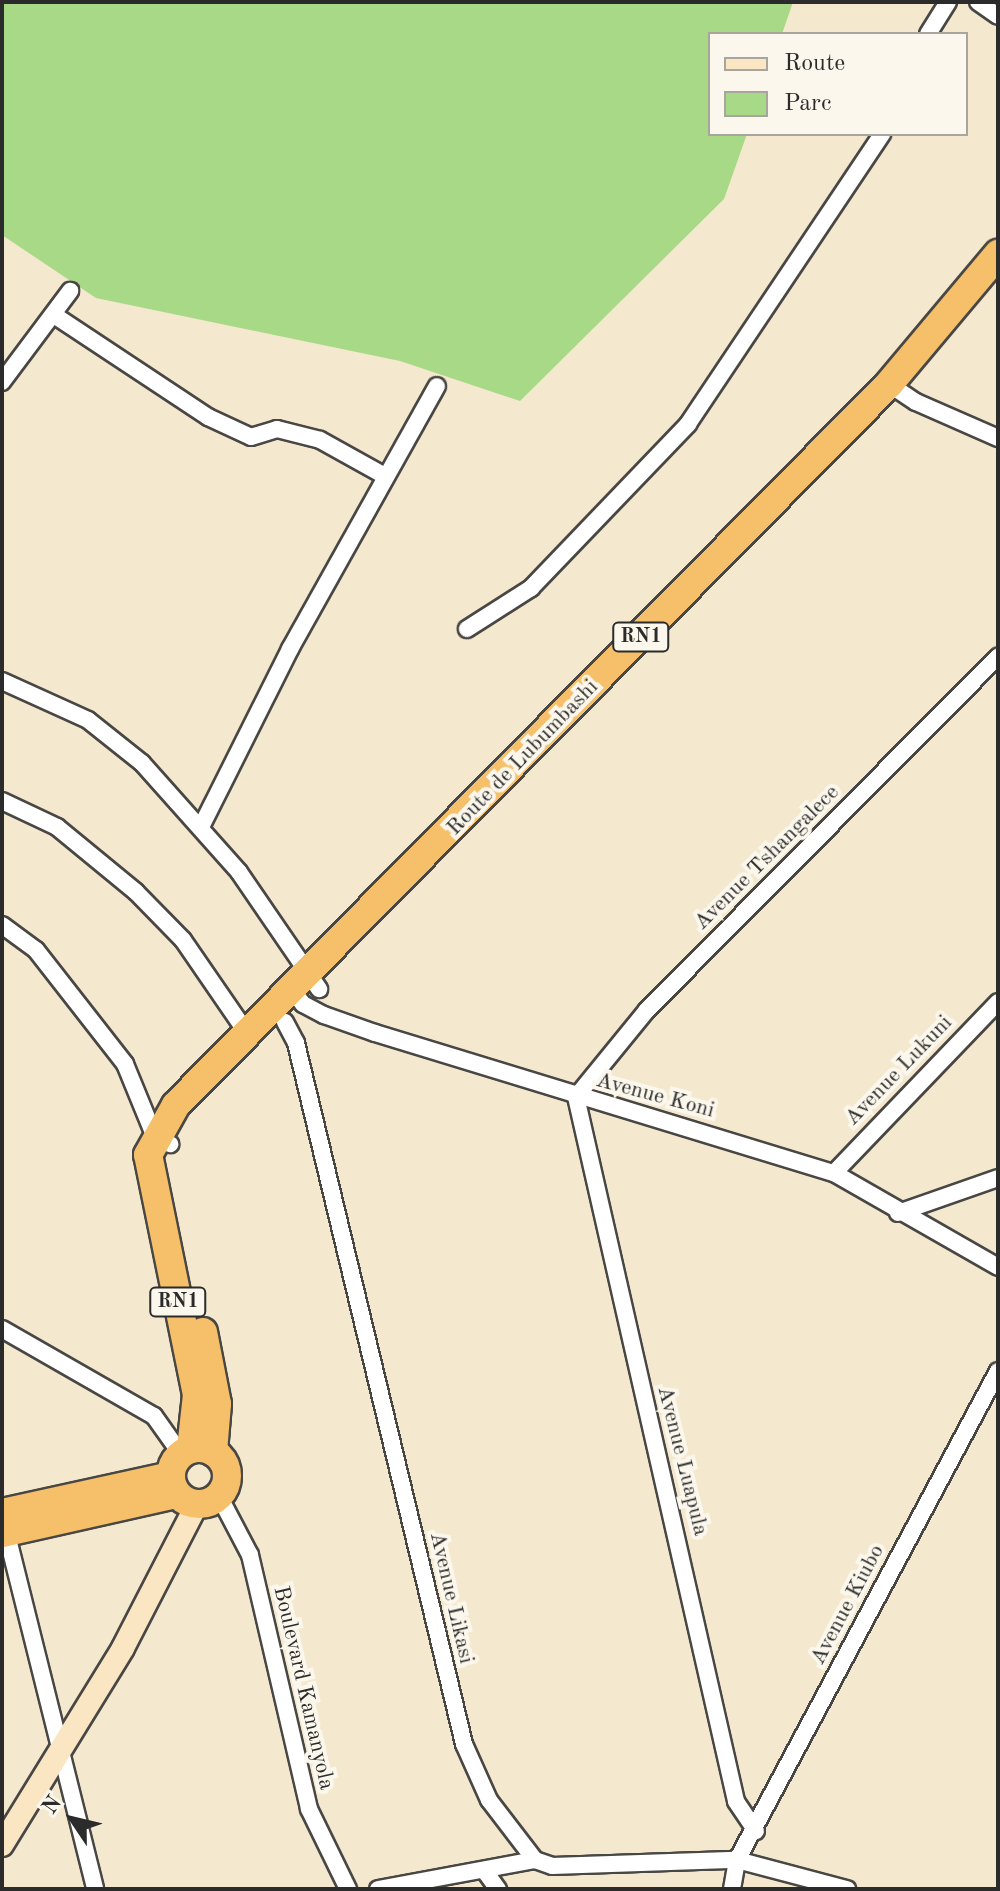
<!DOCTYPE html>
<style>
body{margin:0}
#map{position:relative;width:1000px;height:1891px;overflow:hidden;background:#f4e8cf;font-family:"Old Standard TT",serif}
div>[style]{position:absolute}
.green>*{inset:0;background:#a8d987}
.roads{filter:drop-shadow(2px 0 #494744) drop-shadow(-2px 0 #494744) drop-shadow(0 2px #494744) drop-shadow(0 -2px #494744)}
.street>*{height:16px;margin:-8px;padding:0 8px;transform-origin:8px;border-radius:8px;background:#fff}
.secondary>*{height:22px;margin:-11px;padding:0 11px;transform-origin:11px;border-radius:11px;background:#fbe6c4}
.highway>*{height:28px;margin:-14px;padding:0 14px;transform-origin:14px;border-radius:14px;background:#f6c06b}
.highway>.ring{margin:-14px;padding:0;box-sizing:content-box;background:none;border:28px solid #f6c06b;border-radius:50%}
span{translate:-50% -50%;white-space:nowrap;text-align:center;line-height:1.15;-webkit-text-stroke:8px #fbf7ec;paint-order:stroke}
.shield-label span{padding:2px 6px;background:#fbf7ec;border:2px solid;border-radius:6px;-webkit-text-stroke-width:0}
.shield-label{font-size:20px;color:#2b2b2b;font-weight:700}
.street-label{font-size:22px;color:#2b2b2b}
.frame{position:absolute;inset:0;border:4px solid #2b2b2b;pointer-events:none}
.legend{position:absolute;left:708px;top:32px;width:260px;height:104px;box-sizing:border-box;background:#fbf7ec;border:2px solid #a8a59f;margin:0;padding:10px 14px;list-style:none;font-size:24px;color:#2b2b2b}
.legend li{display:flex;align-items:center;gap:16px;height:40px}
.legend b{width:40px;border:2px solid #a8a59f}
.north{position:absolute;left:32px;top:1779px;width:80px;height:80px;-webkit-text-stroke:6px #fbf7ec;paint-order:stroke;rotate:305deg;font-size:22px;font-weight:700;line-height:32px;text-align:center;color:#2b2b2b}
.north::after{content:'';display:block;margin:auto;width:28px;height:36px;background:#2b2b2b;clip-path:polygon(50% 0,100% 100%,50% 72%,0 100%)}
</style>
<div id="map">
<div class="green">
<div style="clip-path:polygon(2px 2px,793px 2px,782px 34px,710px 34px,710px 134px,747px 134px,724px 199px,520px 401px,400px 361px,96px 298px,2px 235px)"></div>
</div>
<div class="roads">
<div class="street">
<div style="left:978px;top:2px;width:24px;rotate:35deg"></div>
<div style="left:928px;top:34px;width:38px;rotate:-58deg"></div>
<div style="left:54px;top:315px;width:185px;rotate:33.5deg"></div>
<div style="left:208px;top:417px;width:47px;rotate:24.9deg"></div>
<div style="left:251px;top:437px;width:27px;rotate:-17deg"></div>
<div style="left:277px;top:429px;width:44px;rotate:14.3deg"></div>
<div style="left:320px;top:440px;width:74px;rotate:29deg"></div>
<div style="left:2px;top:382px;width:114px;rotate:-53.2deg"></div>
<div style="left:889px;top:384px;width:32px;rotate:34deg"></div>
<div style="left:916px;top:402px;width:90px;rotate:23.7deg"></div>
<div style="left:467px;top:629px;width:76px;rotate:-32.6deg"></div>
<div style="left:531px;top:588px;width:227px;rotate:-46.2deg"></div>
<div style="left:688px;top:424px;width:349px;rotate:-56.2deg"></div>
<div style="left:2px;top:681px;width:94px;rotate:24.4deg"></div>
<div style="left:88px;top:720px;width:69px;rotate:38.5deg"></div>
<div style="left:142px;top:763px;width:146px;rotate:48.3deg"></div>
<div style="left:239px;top:872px;width:142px;rotate:55.6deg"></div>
<div style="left:2px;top:801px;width:61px;rotate:25.3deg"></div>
<div style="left:57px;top:827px;width:102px;rotate:39.4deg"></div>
<div style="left:136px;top:892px;width:67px;rotate:45.6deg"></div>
<div style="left:183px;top:940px;width:113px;rotate:55.5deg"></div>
<div style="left:202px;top:825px;width:197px;rotate:-63.4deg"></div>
<div style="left:290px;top:649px;width:301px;rotate:-60.8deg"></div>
<div style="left:2px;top:925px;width:42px;rotate:36.3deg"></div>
<div style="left:36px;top:950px;width:145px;rotate:52deg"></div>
<div style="left:125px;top:1064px;width:79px;rotate:67.7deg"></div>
<div style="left:155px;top:1137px;width:17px;rotate:25deg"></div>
<div style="left:292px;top:990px;width:18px;rotate:52deg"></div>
<div style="left:303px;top:1004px;width:24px;rotate:28deg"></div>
<div style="left:324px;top:1015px;width:54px;rotate:19.4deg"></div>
<div style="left:375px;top:1033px;width:480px;rotate:17deg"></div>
<div style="left:834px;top:1173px;width:189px;rotate:29.8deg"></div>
<div style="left:285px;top:1022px;width:24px;rotate:62deg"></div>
<div style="left:296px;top:1043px;width:721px;rotate:76.52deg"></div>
<div style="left:464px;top:1744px;width:61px;rotate:65.9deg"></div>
<div style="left:489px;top:1800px;width:76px;rotate:52.5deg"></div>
<div style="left:535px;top:1860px;width:18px;rotate:19deg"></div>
<div style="left:552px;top:1866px;width:185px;rotate:-1.9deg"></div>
<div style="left:737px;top:1860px;width:114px;rotate:14.8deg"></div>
<div style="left:834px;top:1173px;width:237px;rotate:-46.2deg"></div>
<div style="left:898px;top:1213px;width:106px;rotate:-19.3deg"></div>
<div style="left:2px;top:1329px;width:175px;rotate:29.8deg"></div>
<div style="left:154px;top:1416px;width:47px;rotate:54.6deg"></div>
<div style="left:219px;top:1496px;width:67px;rotate:62.3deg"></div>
<div style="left:250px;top:1555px;width:261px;rotate:76.9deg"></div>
<div style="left:309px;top:1809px;width:89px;rotate:64deg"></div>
<div style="left:5px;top:1527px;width:373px;rotate:76deg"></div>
<div style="left:756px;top:1831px;width:36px;rotate:-124deg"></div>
<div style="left:736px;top:1801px;width:722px;rotate:-102.8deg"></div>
<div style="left:576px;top:1097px;width:112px;rotate:-50.8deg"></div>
<div style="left:647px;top:1010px;width:498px;rotate:-45.2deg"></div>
<div style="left:484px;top:1870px;width:24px;rotate:54deg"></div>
<div style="left:378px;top:1889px;width:160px;rotate:-10.5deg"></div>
<div style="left:732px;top:1889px;width:29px;rotate:-80deg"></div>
<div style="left:737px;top:1860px;width:554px;rotate:-61.91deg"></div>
</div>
<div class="secondary">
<div style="left:2px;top:1845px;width:231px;rotate:-58.4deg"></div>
<div style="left:123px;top:1648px;width:162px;rotate:-62.8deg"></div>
</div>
<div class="highway">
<div style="left:203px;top:1332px;width:73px;rotate:79deg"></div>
<div style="left:217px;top:1404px;width:48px;rotate:94.8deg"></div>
<div class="ring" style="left:171px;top:1448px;width:28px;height:28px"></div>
<div style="left:191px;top:1449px;width:54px;rotate:-83.7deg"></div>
<div style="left:197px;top:1395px;width:245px;rotate:-101.5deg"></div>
<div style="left:148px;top:1155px;width:57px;rotate:-60.8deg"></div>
<div style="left:176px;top:1105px;width:1014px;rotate:-45.32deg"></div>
<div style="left:889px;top:384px;width:170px;rotate:-50deg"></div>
<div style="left:7px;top:1512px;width:168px;rotate:-12.4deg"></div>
<div style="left:2px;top:1533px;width:179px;rotate:-12.6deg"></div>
</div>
</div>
<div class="shield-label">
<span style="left:641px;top:637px">RN1</span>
<span style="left:178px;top:1302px">RN1</span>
</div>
<div class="street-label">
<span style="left:523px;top:758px;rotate:-46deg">Route de Lubumbashi</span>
<span style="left:767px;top:858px;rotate:-45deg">Avenue Tshangalece</span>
<span style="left:899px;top:1071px;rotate:-46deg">Avenue Lukuni</span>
<span style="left:655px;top:1096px;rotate:15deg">Avenue Koni</span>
<span style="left:682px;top:1461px;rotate:76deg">Avenue Luapula</span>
<span style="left:451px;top:1598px;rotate:77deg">Avenue Likasi</span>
<span style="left:848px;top:1605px;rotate:-62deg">Avenue Kiubo</span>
<span style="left:303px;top:1688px;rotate:77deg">Boulevard Kamanyola</span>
</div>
<div class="frame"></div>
<ul class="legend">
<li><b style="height:10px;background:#fbe6c4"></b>Route</li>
<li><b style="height:22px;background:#a8d987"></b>Parc</li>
</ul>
<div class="north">N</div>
</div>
